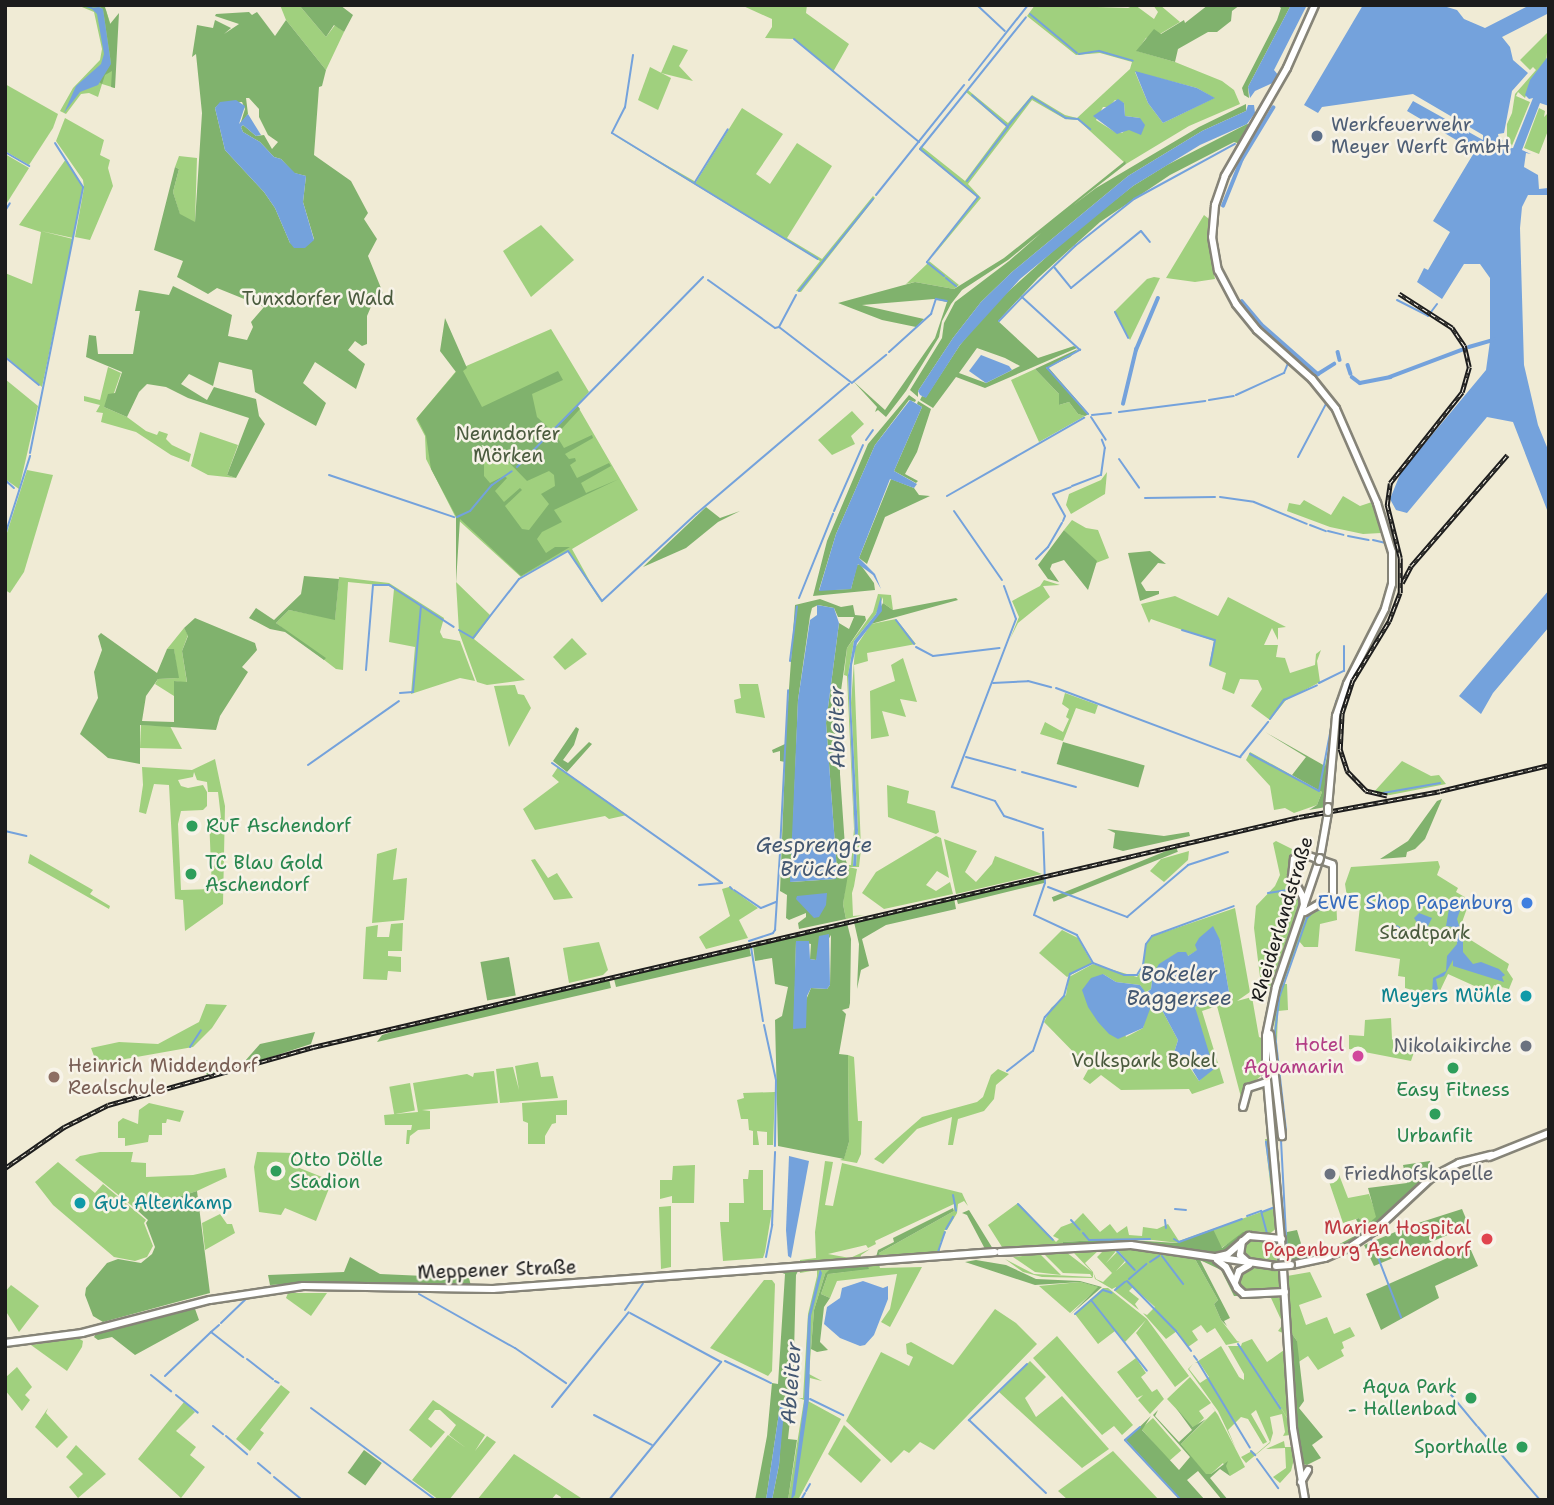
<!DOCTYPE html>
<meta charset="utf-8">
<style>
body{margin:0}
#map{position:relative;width:1554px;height:1505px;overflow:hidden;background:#f0ebd5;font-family:"Shantell Sans",sans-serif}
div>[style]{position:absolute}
.green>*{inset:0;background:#a0d07e;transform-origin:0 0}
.forest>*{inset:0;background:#80b26d;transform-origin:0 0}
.water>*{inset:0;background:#74a2dc}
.stream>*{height:2px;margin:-1px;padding:0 1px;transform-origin:1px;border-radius:1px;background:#74a2dc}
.canal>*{height:3.5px;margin:-1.75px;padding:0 1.75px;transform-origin:1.75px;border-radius:1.75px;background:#74a2dc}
.roads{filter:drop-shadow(2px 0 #868478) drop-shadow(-2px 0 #868478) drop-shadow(0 2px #868478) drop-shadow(0 -2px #868478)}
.major>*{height:6px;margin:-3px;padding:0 3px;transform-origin:3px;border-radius:3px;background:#fff}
.rail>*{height:4.5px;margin-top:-2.25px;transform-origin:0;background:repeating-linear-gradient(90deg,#f7f3e8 0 5px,#1c1c1c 0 10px);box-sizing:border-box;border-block:2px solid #1c1c1c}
.bridges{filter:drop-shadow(2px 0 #868478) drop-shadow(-2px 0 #868478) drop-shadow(0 2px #868478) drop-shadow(0 -2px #868478)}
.major-bridge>*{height:6px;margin:-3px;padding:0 3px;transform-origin:3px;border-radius:3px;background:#fff}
.dots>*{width:19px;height:19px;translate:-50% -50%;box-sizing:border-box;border:4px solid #f7f3e8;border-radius:50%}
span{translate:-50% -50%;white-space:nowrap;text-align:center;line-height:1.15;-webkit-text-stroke:5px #f7f3e8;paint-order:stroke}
.service-label{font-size:19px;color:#4e5e75}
.left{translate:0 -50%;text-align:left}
.park-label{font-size:19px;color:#4a5b3e}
.leisure-label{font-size:19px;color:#27864d}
.right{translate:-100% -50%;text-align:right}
.shop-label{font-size:19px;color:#366cbe}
.street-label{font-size:19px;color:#1c1c1c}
.culture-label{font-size:19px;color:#0d838f}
.hotel-label{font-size:19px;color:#b23c85}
.worship-label{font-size:19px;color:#5b616d}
.education-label{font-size:19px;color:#785e54}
.health-label{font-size:19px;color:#be3a42}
.water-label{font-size:21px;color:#445872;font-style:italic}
.frame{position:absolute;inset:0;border:7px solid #1c1c1c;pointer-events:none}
</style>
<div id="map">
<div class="green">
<div style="clip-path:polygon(77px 5px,102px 5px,106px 10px,115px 38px,115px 88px,102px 84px,98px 97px,89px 93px,81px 94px,66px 114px,60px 111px,73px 88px,100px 60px,102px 49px,94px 12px)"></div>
<div style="clip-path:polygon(280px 5px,299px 5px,326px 37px,335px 25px,344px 32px,326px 70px,286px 20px)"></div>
<div style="clip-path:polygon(741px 5px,807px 5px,806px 13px,849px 44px,833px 72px,794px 39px,765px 38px,772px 27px,772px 19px)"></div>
<div style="clip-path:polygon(evenodd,1035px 5px,1128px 8px,1135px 5px,1154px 19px,1158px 12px,1153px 5px,1160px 5px,1180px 22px,1160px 34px,1146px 38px,1137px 51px,1175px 62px,1222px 81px,1234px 90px,1240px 104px,1189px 126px,1126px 164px,1078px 120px,1065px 119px,1032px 100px,968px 184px,981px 198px,929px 261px,959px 285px,954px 289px,915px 282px,906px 284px,927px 264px,977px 197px,919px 149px,921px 146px,965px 181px,1006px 126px,966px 92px,968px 90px,1008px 123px,1032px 95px,1065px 115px,1077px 118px,1130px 69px,1132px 62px,1100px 53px,1076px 55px,1027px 16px,1035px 5px,1135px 72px,1197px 88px,1214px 98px,1163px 123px,1148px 103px,1135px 72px,1035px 5px,1115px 100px,1124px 103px,1125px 116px,1140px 118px,1122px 133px,1115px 132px,1096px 120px,1103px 107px,1109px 107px,1115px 100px)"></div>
<div style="clip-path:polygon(1549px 31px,1546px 63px,1531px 83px,1525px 98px,1518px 92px,1516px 96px,1530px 102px,1511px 148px,1507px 149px,1507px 124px,1512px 113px,1515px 94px,1536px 70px,1533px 67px,1530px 70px,1520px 60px)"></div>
<div style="clip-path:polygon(673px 45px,688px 50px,679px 66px,693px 81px,661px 73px)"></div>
<div style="clip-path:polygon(650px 67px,671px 78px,658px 110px,638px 100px)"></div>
<div style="clip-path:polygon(5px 84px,58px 114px,53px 128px,29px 165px,5px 151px)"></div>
<div style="clip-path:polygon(742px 108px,783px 134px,756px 174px,770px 184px,797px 143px,832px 166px,787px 238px,822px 259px,873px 196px,875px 198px,801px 292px,796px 291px,820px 261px,612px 134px,696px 182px)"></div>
<div style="clip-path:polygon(1539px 108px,1545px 111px,1544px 117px,1549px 112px,1549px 128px,1539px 154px,1524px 148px)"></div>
<div style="clip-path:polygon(65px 118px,104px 140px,100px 155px,110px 160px,108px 168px,113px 186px,90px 240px,75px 237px,84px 188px,83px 180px,56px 141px)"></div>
<div style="clip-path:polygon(5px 154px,29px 168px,5px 206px)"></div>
<div style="clip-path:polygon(179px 156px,197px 158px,195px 223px,180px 215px,173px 192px,179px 169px,175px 167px)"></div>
<div style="clip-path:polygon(66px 159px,83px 187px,73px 238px,41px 231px,73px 239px,42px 387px,5px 356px,5px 273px,32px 284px,41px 232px,19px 225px)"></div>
<div style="clip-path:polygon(1204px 215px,1209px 219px,1208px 240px,1215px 279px,1195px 282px,1166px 278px)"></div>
<div style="clip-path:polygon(541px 225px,574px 260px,531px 297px,503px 251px)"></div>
<div style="clip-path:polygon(1154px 277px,1160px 278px,1130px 340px,1114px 312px,1147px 279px)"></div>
<div style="clip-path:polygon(551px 329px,589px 392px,577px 405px,638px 510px,572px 549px,603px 605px,568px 551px,521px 577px,456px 518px,426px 459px,425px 436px,416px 419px,457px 370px)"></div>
<div style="clip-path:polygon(108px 367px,121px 373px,114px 393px,104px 407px,127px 417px,146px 431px,157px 435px,159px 431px,168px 434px,166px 439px,172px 445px,191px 454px,189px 462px,171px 455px,136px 432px,101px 422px,103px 413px,96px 412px,100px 405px,84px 401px,84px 396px,100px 400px)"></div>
<div style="clip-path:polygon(1035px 369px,1059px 394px,1059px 405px,1069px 402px,1078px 414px,1085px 416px,1039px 442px,1011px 380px)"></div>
<div style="clip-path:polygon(5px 379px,38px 406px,19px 489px,5px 479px)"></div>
<div style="clip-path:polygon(852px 411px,864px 424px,851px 436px,855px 444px,832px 455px,818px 440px)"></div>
<div style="clip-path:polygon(200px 432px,238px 445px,227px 475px,236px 478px,208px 475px,191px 466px)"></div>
<div style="clip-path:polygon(27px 470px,53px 475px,24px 572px,10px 593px,5px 590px,5px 539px)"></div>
<div style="clip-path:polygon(1107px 472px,1105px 494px,1071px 514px,1066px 505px,1069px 494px,1101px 480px)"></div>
<div style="clip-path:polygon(1343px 496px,1360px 506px,1372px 502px,1381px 533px,1363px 534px,1330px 527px,1287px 511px,1289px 503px,1300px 505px,1304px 500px,1331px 515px)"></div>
<div style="clip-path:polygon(1072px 520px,1086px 528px,1098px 530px,1109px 558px,1096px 563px,1064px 530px)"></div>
<div style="clip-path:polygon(339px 577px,389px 583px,444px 618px,440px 632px,443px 638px,460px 641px,475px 681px,460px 678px,411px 694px,415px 647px,389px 642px,394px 589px,389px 586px,348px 582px,343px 670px,336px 669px,276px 623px,289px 610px,335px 619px)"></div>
<div style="clip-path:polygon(1044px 580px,1060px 585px,1043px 586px,1050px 597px,1018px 623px,1010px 639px,1019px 617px,1012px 601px,1040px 586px)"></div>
<div style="clip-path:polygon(456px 582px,491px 616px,474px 639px,525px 680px,487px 685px,477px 682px,459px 632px)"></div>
<div style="clip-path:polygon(878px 594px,891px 595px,893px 610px,883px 603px,883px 597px,876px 614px,854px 641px,848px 675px,855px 837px,853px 865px,856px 866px,858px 830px,851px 703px,855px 648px,871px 624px,896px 619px,916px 644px,867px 653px,868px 661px,854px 665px,861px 849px,859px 867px,849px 867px,857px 869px,854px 886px,859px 869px,852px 893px,853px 916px,864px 915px,846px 919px,843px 904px,848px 865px,851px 865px,854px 829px,847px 676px,844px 675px,847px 648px,873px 612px)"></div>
<div style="clip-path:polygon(1175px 596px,1218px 616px,1228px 597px,1286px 627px,1278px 628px,1278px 640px,1272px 628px,1264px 645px,1278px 645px,1276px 657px,1285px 658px,1290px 673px,1315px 665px,1316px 654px,1321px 650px,1317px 661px,1320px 682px,1286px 700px,1270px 720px,1251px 706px,1262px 689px,1258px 680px,1240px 679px,1234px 694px,1222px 689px,1226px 673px,1209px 666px,1214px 641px,1151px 619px,1149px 623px,1141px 604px)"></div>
<div style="clip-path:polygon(184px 628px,188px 635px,182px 651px,187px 683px,174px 681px,174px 696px,155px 684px,158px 679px,178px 678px,174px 650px,167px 649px)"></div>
<div style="clip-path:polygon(572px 638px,587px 654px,565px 670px,553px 657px)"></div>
<div style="clip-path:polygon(903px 658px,917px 702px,900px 699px,906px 717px,882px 711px,889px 736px,871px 739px,870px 691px,895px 681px,891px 665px)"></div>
<div style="clip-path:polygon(739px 684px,758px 684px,765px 718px,736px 713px,734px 700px,741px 698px)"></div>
<div style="clip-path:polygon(515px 685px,518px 694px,524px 695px,531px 708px,509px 747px,494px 686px)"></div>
<div style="clip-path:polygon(1065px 693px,1098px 705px,1095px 714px,1076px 708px,1063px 741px,1040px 734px,1045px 722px,1063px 732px,1069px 719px,1066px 717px,1069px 709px,1062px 704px)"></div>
<div style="clip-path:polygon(141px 725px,170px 726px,182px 749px,140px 748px)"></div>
<div style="clip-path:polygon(1250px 752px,1322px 792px,1317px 805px,1294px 813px,1285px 808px,1274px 810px,1270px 786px,1246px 760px)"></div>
<div style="clip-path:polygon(evenodd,215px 759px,225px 806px,223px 904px,185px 931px,183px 900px,175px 899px,169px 785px,154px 784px,146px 814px,139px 812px,143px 785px,142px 767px,192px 770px,215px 759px,194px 772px,197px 780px,207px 782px,208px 792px,218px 792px,221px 818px,209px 818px,212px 889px,181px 890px,178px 824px,181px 811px,203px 810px,207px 806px,207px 792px,203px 785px,188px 788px,181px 786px,178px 780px,193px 777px,194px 772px)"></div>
<div style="clip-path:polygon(1402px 761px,1431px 776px,1439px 775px,1446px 784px,1390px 795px,1373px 793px)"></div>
<div style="clip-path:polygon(558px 767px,627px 815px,609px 819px,605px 816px,535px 830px,523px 809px,559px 782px,552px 776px)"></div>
<div style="clip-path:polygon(887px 785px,909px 791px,907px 803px,935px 811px,939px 832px,936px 834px,888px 817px)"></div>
<div style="clip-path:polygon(936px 836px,941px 838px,949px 878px,937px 871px,926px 885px,936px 891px,950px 882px,953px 894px,884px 909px,862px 893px,876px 872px)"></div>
<div style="clip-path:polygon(944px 839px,977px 851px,965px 872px,976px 882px,992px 864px,995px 856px,1042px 874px,956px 894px)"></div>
<div style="clip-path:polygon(1276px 841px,1298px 852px,1291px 876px,1303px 901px,1274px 988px,1262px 993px,1254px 928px,1256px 906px,1275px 886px,1280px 875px,1273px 843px)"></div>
<div style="clip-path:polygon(397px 848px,393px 880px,407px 878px,404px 920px,372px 923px,377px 854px)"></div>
<div style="clip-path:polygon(1189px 851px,1188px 860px,1164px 882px,1150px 871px,1161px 859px)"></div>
<div style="clip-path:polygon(30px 854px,93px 890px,90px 894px,110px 906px,109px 909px,28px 863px)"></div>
<div style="clip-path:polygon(535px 859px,548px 878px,557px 873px,573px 898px,554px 900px,531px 860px)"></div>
<div style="clip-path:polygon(1438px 861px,1440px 867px,1437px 875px,1458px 888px,1456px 892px,1470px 900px,1461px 925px,1466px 937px,1509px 964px,1507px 970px,1513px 979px,1509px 989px,1494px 985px,1490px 993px,1448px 974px,1437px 997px,1405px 988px,1405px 977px,1398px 976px,1400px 959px,1355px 951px,1361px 897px,1347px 897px,1345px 884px,1351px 867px)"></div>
<div style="clip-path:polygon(729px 887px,758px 908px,739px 920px,748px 938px,706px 949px,699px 937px,730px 916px,722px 889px)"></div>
<div style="clip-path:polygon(1336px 895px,1337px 920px,1320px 924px,1318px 947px,1304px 947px,1299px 941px,1283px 984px,1287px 984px,1288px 1010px,1278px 1011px,1277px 1041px,1274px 1041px,1275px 1004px,1305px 916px,1315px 907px,1330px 903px)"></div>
<div style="clip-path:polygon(evenodd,1235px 908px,1250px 992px,1237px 1001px,1252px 997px,1259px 1037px,1264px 1039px,1263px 1074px,1245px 1090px,1242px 1101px,1217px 1006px,1202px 1011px,1224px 1083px,1192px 1094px,1189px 1089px,1121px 1090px,1101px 1075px,1090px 1084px,1083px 1079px,1089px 1068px,1044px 1022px,1051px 1008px,1066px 995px,1069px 977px,1093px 964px,1137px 977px,1143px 968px,1146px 944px,1153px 936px,1235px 908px,1208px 933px,1220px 940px,1229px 992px,1195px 1007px,1206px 1074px,1199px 1081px,1184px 1059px,1173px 1056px,1178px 1040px,1155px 997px,1149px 1001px,1143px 1028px,1126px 1037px,1103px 974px,1116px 982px,1140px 985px,1145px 993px,1151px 989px,1153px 974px,1169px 958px,1188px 956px,1198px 950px,1208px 933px)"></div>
<div style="clip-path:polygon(403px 923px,402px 951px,388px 951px,388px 956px,401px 957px,401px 972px,388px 971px,387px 980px,363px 979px,366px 927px,378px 925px,377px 937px,389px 937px,391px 924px)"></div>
<div style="clip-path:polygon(1062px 930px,1078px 938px,1092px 963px,1067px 977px,1039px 953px)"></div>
<div style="clip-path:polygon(599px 942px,608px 970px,603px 975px,569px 983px,563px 948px)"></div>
<div style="clip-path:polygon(206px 1004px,227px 1005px,212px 1028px,193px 1047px,97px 1064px,91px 1048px,119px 1042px,158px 1044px,199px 1022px)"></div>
<div style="clip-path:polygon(1391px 1018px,1392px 1039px,1417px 1043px,1411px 1061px,1349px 1049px,1349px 1035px,1364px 1036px,1365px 1020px)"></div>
<div style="clip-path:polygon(848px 1055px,854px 1057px,858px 1121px,862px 1121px,861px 1154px,857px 1163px,840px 1160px,844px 1158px,849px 1142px)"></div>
<div style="clip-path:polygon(538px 1062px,541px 1077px,553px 1076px,558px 1098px,500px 1103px,496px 1069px,513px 1067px,519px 1090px,515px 1066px)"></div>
<div style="clip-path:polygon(998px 1069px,1009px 1074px,996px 1085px,994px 1099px,984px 1111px,958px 1119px,953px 1145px,948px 1145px,952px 1117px,917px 1129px,883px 1164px,874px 1159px,922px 1117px,977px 1102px,983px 1097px,991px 1075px)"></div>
<div style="clip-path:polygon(494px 1071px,498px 1103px,422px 1110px,430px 1111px,430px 1129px,418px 1130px,410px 1136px,409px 1144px,406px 1144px,407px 1130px,411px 1130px,412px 1125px,385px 1125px,384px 1115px,418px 1112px,413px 1083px,467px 1074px,473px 1077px,474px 1073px)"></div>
<div style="left:410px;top:1083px;width:28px;height:21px;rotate:80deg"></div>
<div style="clip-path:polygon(775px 1092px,773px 1145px,767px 1145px,767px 1132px,757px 1131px,759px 1145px,753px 1145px,753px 1131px,749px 1130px,748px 1119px,741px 1119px,737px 1100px,744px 1098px,743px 1093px)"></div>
<div style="clip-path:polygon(567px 1100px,567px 1115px,556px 1115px,556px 1123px,552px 1124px,545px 1136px,545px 1144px,528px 1144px,528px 1123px,523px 1121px,522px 1103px)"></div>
<div style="clip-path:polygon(149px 1103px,184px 1111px,180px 1122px,167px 1119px,166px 1123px,162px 1123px,162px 1135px,149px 1135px,148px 1142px,125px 1146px,125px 1138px,118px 1138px,118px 1122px,123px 1118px,138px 1124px,139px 1110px)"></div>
<div style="clip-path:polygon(evenodd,1265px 1139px,1270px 1139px,1278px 1227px,1268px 1235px,1244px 1236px,1229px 1251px,1212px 1255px,1127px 1243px,999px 1250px,1028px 1247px,1002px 1247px,988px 1225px,1018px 1203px,1056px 1242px,1059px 1239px,1053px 1236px,1061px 1227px,1074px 1222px,1083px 1213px,1100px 1232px,1110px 1224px,1117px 1233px,1127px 1226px,1129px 1235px,1142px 1236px,1143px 1227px,1157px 1229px,1168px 1224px,1179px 1241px,1273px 1208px,1265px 1139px,1249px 1231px,1263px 1232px,1245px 1235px,1229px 1251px,1211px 1254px,1141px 1243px,1064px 1244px,1063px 1242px,1113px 1239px,1153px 1240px,1221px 1248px,1249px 1231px)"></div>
<div style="clip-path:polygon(100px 1152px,133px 1152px,131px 1162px,146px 1163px,146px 1177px,193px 1175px,225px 1168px,227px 1177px,197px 1191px,137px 1210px,75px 1160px,80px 1156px)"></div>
<div style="clip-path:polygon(257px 1152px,295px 1153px,297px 1167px,332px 1181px,316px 1221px,285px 1208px,281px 1215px,259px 1212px,254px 1167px)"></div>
<div style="clip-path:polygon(825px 1161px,833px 1162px,825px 1205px,833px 1206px,842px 1163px,962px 1193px,968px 1206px,964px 1201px,958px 1204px,957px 1213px,947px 1230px,944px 1230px,946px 1232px,940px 1243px,940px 1252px,880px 1255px,879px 1253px,954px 1211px,954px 1204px,875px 1241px,876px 1244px,868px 1248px,866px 1245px,828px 1254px,850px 1258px,870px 1249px,861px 1255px,860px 1260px,800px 1264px,800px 1260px,816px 1258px,815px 1232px)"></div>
<div style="clip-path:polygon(58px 1162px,95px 1193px,103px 1184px,146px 1220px,144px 1223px,153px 1246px,147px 1257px,135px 1261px,114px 1257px,53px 1205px,35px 1182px)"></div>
<div style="clip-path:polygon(695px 1165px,694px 1203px,672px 1203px,672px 1196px,660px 1199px,660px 1180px,672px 1180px,673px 1166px)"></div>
<div style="clip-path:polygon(1336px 1167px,1348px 1198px,1369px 1194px,1377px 1217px,1363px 1227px,1359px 1218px,1343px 1223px,1325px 1170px)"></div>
<div style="clip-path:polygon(749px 1170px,763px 1170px,763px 1210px,772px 1210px,765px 1252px,763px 1258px,723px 1261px,720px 1222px,729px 1222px,729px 1203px,744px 1203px,743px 1179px,748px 1179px)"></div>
<div style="clip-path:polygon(671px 1206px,671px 1267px,661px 1269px,659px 1207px)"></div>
<div style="clip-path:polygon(220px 1214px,227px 1224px,232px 1224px,235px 1233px,205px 1250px,202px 1223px)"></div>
<div style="clip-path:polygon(1246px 1239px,1276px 1241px,1280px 1263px,1244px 1258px,1241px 1245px)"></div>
<div style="clip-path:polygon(evenodd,1112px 1246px,1151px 1247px,1213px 1260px,1224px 1267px,1235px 1289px,1242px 1294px,1273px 1295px,1281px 1299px,1286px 1338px,1294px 1459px,1291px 1471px,1280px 1483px,1273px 1477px,1286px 1468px,1285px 1448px,1266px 1449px,1284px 1441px,1285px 1447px,1292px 1447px,1289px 1421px,1270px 1390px,1288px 1419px,1290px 1435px,1283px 1436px,1285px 1432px,1282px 1414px,1270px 1417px,1273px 1433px,1270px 1443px,1246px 1463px,1241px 1457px,1252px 1451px,1256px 1454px,1270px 1442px,1256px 1410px,1251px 1414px,1267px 1442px,1263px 1444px,1248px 1419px,1241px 1417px,1228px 1430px,1236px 1449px,1218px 1411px,1188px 1369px,1193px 1364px,1189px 1369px,1200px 1383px,1209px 1377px,1199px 1362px,1195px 1363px,1221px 1346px,1239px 1377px,1244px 1380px,1244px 1374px,1228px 1346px,1241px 1346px,1242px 1343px,1252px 1339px,1267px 1362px,1284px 1350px,1283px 1333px,1278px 1331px,1283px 1324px,1271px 1298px,1246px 1298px,1236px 1293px,1222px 1267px,1195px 1259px,1218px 1300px,1214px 1304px,1221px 1320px,1237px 1341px,1240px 1342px,1226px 1345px,1215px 1328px,1207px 1333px,1201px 1325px,1192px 1331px,1198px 1340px,1188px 1347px,1177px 1331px,1166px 1339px,1143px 1313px,1147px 1315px,1155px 1307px,1133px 1287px,1129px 1291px,1139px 1299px,1135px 1304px,1139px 1310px,1115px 1291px,1116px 1287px,1112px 1289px,1095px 1279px,1093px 1272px,1093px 1277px,1092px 1278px,1042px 1277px,1023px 1272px,1005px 1259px,1034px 1274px,1092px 1277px,1090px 1274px,1063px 1273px,1043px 1253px,1047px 1251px,1001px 1253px,1112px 1246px,1116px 1248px,1127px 1261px,1116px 1271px,1125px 1261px,1117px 1252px,1106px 1263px,1116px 1251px,1104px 1250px,1097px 1257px,1112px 1273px,1103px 1282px,1096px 1279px,1093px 1272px,1085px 1263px,1099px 1250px,1074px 1253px,1092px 1272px,1066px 1252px,1116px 1248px)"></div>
<div style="clip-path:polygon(996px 1254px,879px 1264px,880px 1268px,922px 1267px,890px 1327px,881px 1322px,890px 1309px,897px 1274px,837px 1281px,830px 1298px,821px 1294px,828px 1274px,869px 1269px,825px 1274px,814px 1310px,809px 1374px,822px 1381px,810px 1378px,808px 1401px,841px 1419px,798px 1500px,788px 1500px,804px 1400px,799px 1398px,803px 1398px,808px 1314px,817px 1276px,817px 1270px,800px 1273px,799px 1268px)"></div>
<div style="clip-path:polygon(1040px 1254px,1061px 1275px,1035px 1272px,1013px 1257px)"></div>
<div style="clip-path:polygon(1249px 1267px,1281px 1269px,1280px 1286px,1277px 1290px,1244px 1291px,1237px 1284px,1242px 1270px)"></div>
<div style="clip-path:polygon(1310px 1272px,1322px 1297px,1299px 1305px,1306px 1325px,1327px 1317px,1334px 1334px,1350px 1327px,1355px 1336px,1342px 1342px,1344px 1348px,1341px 1350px,1344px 1356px,1318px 1370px,1308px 1356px,1297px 1363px,1297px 1341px,1290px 1331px,1287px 1276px)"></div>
<div style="clip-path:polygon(764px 1280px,772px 1280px,775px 1284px,772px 1371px,768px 1376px,710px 1348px)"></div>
<div style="clip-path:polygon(1080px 1282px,1099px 1287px,1070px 1313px,1039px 1286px)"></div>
<div style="clip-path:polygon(11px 1285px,39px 1306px,19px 1332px,5px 1310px,5px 1292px)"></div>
<div style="clip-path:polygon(1103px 1288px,1108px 1288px,1147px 1319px,1189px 1376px,1175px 1387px,1136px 1333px,1146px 1320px,1125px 1342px,1115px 1331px,1098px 1344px,1075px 1314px)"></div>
<div style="clip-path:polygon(288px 1293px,327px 1293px,311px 1316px,286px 1298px)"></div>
<div style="clip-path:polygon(995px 1309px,1016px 1323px,1037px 1344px,934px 1450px,920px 1442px,909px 1453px,904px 1450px,891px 1463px,846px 1421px,881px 1352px,909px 1366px,913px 1357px,907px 1354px,906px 1344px,911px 1342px,953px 1365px)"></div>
<div style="clip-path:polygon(1057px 1336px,1133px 1425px,1122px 1435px,1114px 1426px,1102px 1435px,1033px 1358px)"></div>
<div style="clip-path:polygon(78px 1338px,83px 1341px,82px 1347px,67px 1371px,31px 1345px)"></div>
<div style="clip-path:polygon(1136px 1358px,1146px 1373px,1141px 1377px,1152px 1392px,1157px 1389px,1164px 1399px,1150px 1414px,1138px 1400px,1143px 1395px,1137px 1398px,1117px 1372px)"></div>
<div style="clip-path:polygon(1030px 1361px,1046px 1377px,1025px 1398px,1036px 1417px,1062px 1396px,1109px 1449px,1082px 1468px,999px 1392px)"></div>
<div style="clip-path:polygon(17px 1367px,32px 1387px,25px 1395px,30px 1400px,22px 1411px,5px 1390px,5px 1378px)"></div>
<div style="clip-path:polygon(1190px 1377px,1211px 1403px,1199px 1411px,1204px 1418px,1194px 1428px,1167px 1399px)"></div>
<div style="clip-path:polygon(281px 1385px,290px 1392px,260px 1430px,264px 1433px,250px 1451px,236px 1439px)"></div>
<div style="clip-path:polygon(433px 1400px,485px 1435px,475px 1451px,487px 1436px,496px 1442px,449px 1500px,439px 1500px,412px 1480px,448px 1435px,466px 1448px,449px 1435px,456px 1425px,440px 1410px,435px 1410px,428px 1419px,445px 1432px,431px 1448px,409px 1430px)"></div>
<div style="clip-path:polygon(184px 1402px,195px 1412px,176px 1431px,196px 1447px,190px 1455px,205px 1467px,181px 1498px,138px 1459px)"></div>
<div style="clip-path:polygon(1211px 1405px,1218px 1415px,1245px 1467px,1230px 1476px,1223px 1463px,1211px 1474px,1205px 1474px,1181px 1444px,1215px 1411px)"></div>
<div style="clip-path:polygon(48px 1408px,46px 1413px,68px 1437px,57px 1448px,35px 1427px)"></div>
<div style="left:1153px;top:1418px;width:43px;height:16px;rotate:49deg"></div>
<div style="clip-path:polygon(844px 1425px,881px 1460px,861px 1483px,828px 1454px)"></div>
<div style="clip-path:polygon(76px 1445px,106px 1474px,78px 1498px,69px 1487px,83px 1474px,66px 1457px)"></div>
<div style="clip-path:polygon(1113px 1451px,1159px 1500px,1068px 1500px,1058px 1491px)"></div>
<div style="clip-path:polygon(514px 1454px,584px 1500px,560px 1500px,561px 1497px,556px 1494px,551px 1500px,477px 1500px)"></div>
</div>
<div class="forest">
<div style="clip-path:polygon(98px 5px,105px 7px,110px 24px,119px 13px,115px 88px,111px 87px,112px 71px,105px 75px,102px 84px,99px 82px,111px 63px,103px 9px)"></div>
<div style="clip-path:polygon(299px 5px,340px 5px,353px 15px,344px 32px,334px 25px,326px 37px)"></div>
<div style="clip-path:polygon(1208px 5px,1240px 5px,1232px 11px,1231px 21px,1217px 32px,1208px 32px,1178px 49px,1175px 62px,1136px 51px,1154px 29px,1161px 34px,1184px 20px,1185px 23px)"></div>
<div style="clip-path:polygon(1277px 5px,1291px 5px,1248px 87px,1249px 98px,1244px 95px,1242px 88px,1277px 20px,1281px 8px)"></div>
<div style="clip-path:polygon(evenodd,249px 12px,252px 15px,257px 12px,275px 36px,286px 20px,326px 70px,322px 86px,319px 87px,314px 155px,351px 181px,368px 213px,364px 219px,377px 239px,368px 256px,383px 293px,373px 302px,367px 316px,367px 344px,362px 346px,355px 341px,348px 350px,365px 364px,356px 389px,315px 362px,303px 383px,326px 403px,316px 426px,255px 392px,252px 370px,219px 362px,213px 386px,189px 374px,181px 384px,207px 400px,214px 387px,256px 399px,259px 416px,265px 424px,236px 478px,227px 475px,249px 418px,188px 398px,166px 387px,147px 384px,139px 392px,127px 417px,104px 407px,108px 394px,115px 393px,122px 372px,86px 357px,89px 335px,96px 336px,98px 354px,133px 354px,140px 311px,135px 311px,139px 290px,169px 295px,173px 286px,232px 315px,228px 336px,247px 340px,253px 327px,251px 322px,264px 307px,217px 288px,208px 294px,177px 277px,183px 261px,154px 250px,175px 167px,179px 169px,173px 192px,180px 214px,195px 222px,202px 113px,196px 54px,192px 57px,197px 25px,213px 28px,215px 20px,231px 28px,224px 34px,239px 24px,215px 16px,216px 14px,249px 12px,246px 98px,249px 98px,259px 109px,259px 117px,268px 135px,278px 142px,272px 149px,264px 135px,256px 136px,243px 125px,241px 127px,243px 132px,260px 142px,274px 157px,281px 159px,294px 173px,306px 176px,303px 202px,314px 239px,305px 247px,290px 243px,275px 208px,264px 192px,225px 150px,215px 108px,220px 103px,242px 102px,245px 109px,240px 125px,248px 114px,246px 98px)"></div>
<div style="clip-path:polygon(1246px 104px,1246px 111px,1202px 131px,1128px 176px,1012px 272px,981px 302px,953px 338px,918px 391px,918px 397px,910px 390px,942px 338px,944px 323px,955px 302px,1009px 261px,1041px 233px,1008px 260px,962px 290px,951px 304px,942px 321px,939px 337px,906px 391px,886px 417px,878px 410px,875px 412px,877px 407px,853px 381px,885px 410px,935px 338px,947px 302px,934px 299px,862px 305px,924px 319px,916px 327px,882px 320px,838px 303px,915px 282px,954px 289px,1004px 258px,1125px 161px,1126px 164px,1072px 206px,1096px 188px,1199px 127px)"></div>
<div style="clip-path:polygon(evenodd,1247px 124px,1251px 125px,1240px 144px,1234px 142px,1170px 175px,1100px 222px,1038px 278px,998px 321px,1038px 358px,1074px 346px,1077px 348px,985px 388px,956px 377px,933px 408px,920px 400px,922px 396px,926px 397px,960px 345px,991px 307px,1072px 234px,1133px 186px,1167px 165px,1247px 124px,977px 348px,1005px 358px,1020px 366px,986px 383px,959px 373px,977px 348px)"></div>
<div style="clip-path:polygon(evenodd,445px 318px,467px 368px,463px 371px,482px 407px,558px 371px,563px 380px,532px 394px,537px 417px,552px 431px,577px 405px,580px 409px,556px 435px,564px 448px,592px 435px,593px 438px,565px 454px,569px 459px,575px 458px,576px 461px,570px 465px,577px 478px,609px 463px,611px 466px,581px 483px,586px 493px,619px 479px,554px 510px,562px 522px,542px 532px,537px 539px,546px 553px,555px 547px,570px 547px,521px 576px,460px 519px,456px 583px,456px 516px,431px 469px,426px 436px,417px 418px,456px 372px,440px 351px,445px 318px,496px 449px,527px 481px,549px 471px,554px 475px,555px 486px,541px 494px,549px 504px,529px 530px,522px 529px,505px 506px,522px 490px,520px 488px,504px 502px,495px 491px,507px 478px,504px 476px,490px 483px,484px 476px,484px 459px,489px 450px,496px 449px)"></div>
<div style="clip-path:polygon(1078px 349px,1070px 357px,1048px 367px,1089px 414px,1085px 416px,1078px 414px,1069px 402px,1059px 405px,1059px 394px,1035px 369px)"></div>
<div style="clip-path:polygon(909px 395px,916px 400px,915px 402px,909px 400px,875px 445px,836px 534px,819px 590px,851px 589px,857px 565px,860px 564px,874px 583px,875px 590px,813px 596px,827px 541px,868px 444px)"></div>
<div style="clip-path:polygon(918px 401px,931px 409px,917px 452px,905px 474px,918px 481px,916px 483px,894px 471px,922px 407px,917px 404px)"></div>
<div style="clip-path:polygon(891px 479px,914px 488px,919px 495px,930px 496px,885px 517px,867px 564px,859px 558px)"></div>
<div style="clip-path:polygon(706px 507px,720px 518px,740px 511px,718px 522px,686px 548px,643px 567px)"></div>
<div style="clip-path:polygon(1064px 530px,1097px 561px,1088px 590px,1064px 560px,1052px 564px,1050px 569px,1059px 582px,1048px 579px,1038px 565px)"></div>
<div style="clip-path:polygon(1150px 551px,1166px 564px,1158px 563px,1141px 583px,1146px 591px,1159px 591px,1159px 594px,1140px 601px,1128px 553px)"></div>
<div style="clip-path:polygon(304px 576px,339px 579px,335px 620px,289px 610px,276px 623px,326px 658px,324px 660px,285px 632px,270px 629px,249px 618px,256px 608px,274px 620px,301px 594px)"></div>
<div style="clip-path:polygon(956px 598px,958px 600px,871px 624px,883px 603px,893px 610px)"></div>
<div style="clip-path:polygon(evenodd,820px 599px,841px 607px,853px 605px,855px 615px,865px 616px,866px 620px,847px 648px,839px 705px,840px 774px,846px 861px,849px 869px,843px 904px,846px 919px,799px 929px,798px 923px,806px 917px,806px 913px,789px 920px,786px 918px,787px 895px,780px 891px,785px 762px,780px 761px,780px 751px,773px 753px,772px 750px,785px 744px,795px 605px,820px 599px,818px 605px,834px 608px,838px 617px,854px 617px,849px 629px,839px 623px,826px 723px,837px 871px,835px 879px,791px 882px,798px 700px,810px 616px,812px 608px,818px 605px)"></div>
<div style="clip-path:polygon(195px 618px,255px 643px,257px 650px,242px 667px,248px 672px,220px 716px,216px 730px,140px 725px,140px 764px,108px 758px,80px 734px,98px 698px,94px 672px,102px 650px,98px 636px,101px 633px,157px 673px,167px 649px,174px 649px,179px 678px,158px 679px,146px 696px,142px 721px,174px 722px,174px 681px,187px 682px,182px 651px,188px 636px,184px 628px)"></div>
<div style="clip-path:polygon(576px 727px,579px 729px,574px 745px,563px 760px,568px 763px,589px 742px,592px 744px,567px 772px,553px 761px)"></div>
<div style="clip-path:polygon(1265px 732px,1325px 766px,1329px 745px,1331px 746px,1326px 807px,1309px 810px,1317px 805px,1322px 792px,1292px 775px,1306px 757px)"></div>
<div style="left:1063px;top:742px;width:85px;height:23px;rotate:16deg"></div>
<div style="clip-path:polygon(1442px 799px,1425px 839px,1415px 849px,1407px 852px,1406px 857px,1380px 859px,1408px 841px,1437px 801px)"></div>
<div style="clip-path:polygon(1107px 829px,1164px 836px,1189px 832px,1190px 836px,1123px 851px,1113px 848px,1115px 833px)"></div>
<div style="left:1176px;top:847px;width:5px;height:134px;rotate:68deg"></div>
<div style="clip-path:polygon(1044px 877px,1044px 883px,958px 904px,956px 897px)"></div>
<div style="clip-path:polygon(954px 898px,956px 909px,886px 925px,862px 939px,869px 966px,861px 970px,857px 989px,859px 944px,854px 922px)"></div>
<div style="clip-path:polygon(evenodd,847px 923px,851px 939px,850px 1003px,849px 1008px,842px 1010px,846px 1014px,839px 1054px,848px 1055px,849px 1142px,844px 1159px,778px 1146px,775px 1020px,782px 1016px,788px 987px,775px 984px,772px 958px,755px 961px,753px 945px,847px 923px,831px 935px,830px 985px,827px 989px,811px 988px,794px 1029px,796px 941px,811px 944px,810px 959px,816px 960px,831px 935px)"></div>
<div style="clip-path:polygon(749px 946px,751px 956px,616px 987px,614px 979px)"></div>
<div style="left:509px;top:957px;width:39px;height:29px;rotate:80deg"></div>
<div style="clip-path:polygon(609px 979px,611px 988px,377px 1042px,382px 1035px,418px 1024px)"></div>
<div style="clip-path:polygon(315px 1032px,311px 1044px,240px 1067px,207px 1075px,204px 1071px,193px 1069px,206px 1060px,218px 1066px,245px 1061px,260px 1044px)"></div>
<div style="clip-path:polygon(1430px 1161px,1433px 1174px,1372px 1229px,1336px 1250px,1334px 1247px,1362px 1232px,1356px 1219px,1359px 1218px,1364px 1227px,1376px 1217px,1368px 1188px,1407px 1183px,1403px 1165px)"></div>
<div style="clip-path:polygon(197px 1191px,210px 1293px,103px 1322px,93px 1316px,85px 1295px,86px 1288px,107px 1263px,118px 1259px,141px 1263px,152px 1254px,155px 1247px,146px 1223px,148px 1220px,137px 1210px)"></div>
<div style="clip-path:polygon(953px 1208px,954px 1211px,879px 1253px,880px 1255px,985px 1249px,967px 1215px,962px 1213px,969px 1210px,993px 1249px,876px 1257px,878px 1250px,894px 1242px,893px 1238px)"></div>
<div style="clip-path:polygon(1462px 1209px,1469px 1226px,1374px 1266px,1364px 1245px,1412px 1225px)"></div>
<div style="clip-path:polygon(1213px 1229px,1222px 1248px,1243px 1232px,1263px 1234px,1245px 1235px,1229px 1251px,1219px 1255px,1141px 1243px,1063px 1244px,1063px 1242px,1113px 1239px,1177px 1243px)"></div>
<div style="clip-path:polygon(1297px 1230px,1305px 1257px,1333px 1248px,1334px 1251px,1286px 1263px,1287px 1232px)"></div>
<div style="clip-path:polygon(1470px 1248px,1478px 1266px,1435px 1286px,1439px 1298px,1381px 1330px,1366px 1294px)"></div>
<div style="clip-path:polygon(350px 1257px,380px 1274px,469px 1278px,471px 1286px,331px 1282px,270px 1285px,268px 1275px,344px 1272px)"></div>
<div style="clip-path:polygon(1195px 1259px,1214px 1262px,1222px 1267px,1236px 1293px,1246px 1296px,1234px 1296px,1221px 1270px,1200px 1260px,1230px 1318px,1224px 1321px,1227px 1326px,1221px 1320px,1214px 1304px,1218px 1300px)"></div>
<div style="clip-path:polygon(976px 1260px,1006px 1265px,1036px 1279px,1080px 1281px,1102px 1287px,1071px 1314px,1098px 1287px,1080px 1282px,1035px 1285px,965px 1262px)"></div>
<div style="clip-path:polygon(867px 1264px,869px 1269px,828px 1274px,821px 1294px,830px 1298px,824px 1307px,820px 1342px,828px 1350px,817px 1352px,811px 1349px,814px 1310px,825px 1274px,832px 1267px)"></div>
<div style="clip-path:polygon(799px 1269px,796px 1275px,793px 1392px,788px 1439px,797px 1440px,788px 1500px,772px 1500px,779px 1465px,783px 1405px,780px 1406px,766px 1500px,755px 1500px,767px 1436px,772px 1383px,778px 1384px,785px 1274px,775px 1270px)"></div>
<div style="clip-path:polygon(194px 1306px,199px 1320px,135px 1355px,112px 1337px,98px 1340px,94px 1337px,97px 1332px)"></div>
<div style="clip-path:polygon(1290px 1331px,1297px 1341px,1304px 1401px,1299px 1408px,1323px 1437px,1312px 1445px,1321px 1458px,1307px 1465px,1302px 1464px,1297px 1432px)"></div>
<div style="clip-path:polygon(1176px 1408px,1193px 1427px,1206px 1419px,1181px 1444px,1206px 1474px,1211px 1474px,1228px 1461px,1226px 1466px,1230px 1476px,1220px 1469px,1210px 1478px,1228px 1500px,1222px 1500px,1198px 1471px,1187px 1480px,1205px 1500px,1181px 1500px,1126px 1440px,1151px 1416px,1142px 1430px,1179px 1470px,1190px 1457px,1153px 1415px,1158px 1410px,1155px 1416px,1179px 1442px,1192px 1430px)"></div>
<div style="left:364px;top:1450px;width:22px;height:28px;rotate:36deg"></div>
</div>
<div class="water">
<div style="clip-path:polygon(1291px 5px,1307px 5px,1274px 70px,1279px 76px,1277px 81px,1255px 91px,1250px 98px,1248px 87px)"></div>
<div style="clip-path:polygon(1363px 5px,1440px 5px,1457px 10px,1464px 19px,1485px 28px,1530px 5px,1549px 5px,1549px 13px,1502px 37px,1510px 47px,1513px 60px,1528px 73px,1512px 91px,1504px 133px,1498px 134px,1499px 139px,1503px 140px,1502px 149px,1513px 148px,1533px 98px,1529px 99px,1525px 95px,1530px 80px,1549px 55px,1549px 106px,1540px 103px,1522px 150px,1531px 154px,1526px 153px,1524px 167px,1538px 175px,1539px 189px,1548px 188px,1549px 174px,1549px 195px,1528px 195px,1522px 207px,1520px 228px,1524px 365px,1538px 425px,1549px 452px,1549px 515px,1513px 422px,1487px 417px,1407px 513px,1396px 510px,1390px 499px,1401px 472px,1486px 370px,1490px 341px,1490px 278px,1480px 264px,1464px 264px,1442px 299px,1417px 282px,1424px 268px,1428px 270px,1450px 232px,1433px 221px,1475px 151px,1407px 111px,1413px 101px,1483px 140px,1483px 135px,1413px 94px,1322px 107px,1318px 113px,1304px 105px)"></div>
<div style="clip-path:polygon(99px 7px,103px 9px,111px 64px,98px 85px,80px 92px,64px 113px,76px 86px,101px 64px,104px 54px,97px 14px,91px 8px)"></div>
<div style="clip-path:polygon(1135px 71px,1197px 88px,1215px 98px,1163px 123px,1148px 103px)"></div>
<div style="clip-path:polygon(1118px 99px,1124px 103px,1125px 116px,1140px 118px,1145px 125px,1141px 135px,1129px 130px,1117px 134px,1093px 116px)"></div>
<div style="clip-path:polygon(236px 100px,245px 106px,239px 124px,248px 114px,261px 135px,256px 136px,243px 125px,241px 127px,243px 132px,260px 142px,274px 157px,281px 159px,295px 173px,306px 176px,303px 202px,314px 240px,305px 248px,294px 248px,290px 243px,275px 208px,264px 192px,225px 150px,215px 108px,220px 102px)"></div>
<div style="clip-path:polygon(1248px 105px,1254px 105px,1255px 113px,1247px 124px,1200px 145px,1133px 186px,1020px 279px,960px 345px,926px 398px,920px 395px,918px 391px,953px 338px,981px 302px,1012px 272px,1128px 176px,1202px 131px,1246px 111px)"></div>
<div style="clip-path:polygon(981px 355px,1009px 366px,1012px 370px,986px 383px,969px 371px)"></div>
<div style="clip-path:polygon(910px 400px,922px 407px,894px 471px,917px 484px,914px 488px,890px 479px,859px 558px,875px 574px,881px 589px,873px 575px,858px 564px,851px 589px,819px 591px,836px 534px,875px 445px)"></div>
<div style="clip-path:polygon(1549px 590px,1549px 627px,1493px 693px,1481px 714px,1459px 696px)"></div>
<div style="clip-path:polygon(881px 596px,882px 611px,857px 643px,852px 665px,851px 703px,858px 830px,856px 866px,853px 866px,855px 837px,848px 675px,854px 641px,876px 614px)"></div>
<div style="clip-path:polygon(817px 605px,834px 608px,839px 623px,826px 723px,837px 871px,836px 879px,790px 882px,798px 700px,810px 620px,817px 615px)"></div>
<div style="clip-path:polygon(827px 893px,826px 905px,819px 917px,814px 918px,796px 899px,797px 896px)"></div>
<div style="clip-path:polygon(1464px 899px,1457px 919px,1463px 938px,1463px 952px,1473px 964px,1481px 962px,1499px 969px,1505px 975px,1502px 977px,1504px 982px,1453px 966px,1453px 960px,1444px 976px,1436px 979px,1438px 989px,1432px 994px,1433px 978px,1446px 971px,1447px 956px,1457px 944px,1457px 932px,1453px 927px,1446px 926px,1449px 909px)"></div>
<div style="clip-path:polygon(1419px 913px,1432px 918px,1423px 936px,1414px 940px,1385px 938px,1397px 925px,1408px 933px,1416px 934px,1419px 926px,1414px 918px)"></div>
<div style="clip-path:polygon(1213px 926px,1220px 940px,1229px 992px,1195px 1007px,1214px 1069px,1199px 1081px,1190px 1066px,1173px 1056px,1178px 1040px,1155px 997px,1149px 1001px,1150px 1009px,1143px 1028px,1118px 1039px,1109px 1034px,1098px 1022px,1088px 1007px,1082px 990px,1091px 978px,1103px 974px,1116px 982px,1140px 985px,1146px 993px,1151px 989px,1153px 974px,1159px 964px,1178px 952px,1186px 952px,1188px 956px,1197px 950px,1195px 945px,1199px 938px)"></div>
<div style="clip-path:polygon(829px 934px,830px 985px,827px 989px,811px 988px,807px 996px,806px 1028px,793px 1029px,796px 941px,809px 941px,810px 959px,816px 960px,819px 936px)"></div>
<div style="clip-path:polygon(789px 1156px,809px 1161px,791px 1258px,788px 1256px,786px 1230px)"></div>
<div style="clip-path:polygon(820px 1269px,822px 1273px,811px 1316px,809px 1399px,795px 1495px,791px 1500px,804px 1403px,808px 1317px)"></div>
<div style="clip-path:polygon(863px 1281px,883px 1288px,888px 1286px,888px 1299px,874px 1335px,865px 1345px,860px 1346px,840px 1338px,824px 1324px,827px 1307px,840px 1298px,842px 1288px)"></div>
<div style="clip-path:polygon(785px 1401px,779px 1465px,772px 1500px,766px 1500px,780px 1406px)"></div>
</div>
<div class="stream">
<div style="left:83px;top:5px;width:9px;rotate:18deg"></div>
<div style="left:977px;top:5px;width:38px;rotate:43deg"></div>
<div style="left:1030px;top:14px;width:61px;rotate:39.7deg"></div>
<div style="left:794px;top:39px;width:162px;rotate:39.5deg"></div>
<div style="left:1079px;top:54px;width:20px;rotate:-9deg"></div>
<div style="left:1099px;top:51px;width:35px;rotate:16deg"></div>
<div style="left:633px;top:55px;width:53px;rotate:98.7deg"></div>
<div style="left:625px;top:107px;width:29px;rotate:117deg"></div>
<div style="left:612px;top:133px;width:241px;rotate:31.5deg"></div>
<div style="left:969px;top:80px;width:95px;rotate:-51.8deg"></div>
<div style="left:1009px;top:125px;width:36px;rotate:-51deg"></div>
<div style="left:1032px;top:97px;width:40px;rotate:32deg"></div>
<div style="left:1066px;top:118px;width:12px;rotate:5deg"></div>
<div style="left:1078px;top:119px;width:16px;rotate:40deg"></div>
<div style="left:5px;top:152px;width:28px;rotate:30deg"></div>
<div style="left:967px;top:181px;width:68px;rotate:-52.8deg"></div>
<div style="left:1008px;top:127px;width:48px;rotate:-138.4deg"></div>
<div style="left:695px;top:182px;width:62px;rotate:-58.1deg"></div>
<div style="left:876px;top:195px;width:141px;rotate:-51.3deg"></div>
<div style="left:5px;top:211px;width:9px;rotate:-58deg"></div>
<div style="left:1054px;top:267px;width:27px;rotate:51deg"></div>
<div style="left:1071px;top:288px;width:90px;rotate:-39.2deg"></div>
<div style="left:1141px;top:231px;width:14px;rotate:51deg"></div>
<div style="left:944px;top:276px;width:22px;rotate:-141deg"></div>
<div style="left:927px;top:262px;width:83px;rotate:-51.9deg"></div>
<div style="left:978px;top:197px;width:75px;rotate:-140.4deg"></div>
<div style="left:920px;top:149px;width:169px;rotate:-51.2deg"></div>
<div style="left:946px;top:278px;width:13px;rotate:39deg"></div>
<div style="left:708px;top:280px;width:82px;rotate:35.6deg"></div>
<div style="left:775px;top:328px;width:4px;rotate:-14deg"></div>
<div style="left:799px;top:291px;width:118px;rotate:-51.2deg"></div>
<div style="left:796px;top:295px;width:36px;rotate:118deg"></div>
<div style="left:779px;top:327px;width:92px;rotate:37.5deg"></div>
<div style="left:1397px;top:300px;width:35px;rotate:27deg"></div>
<div style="left:1428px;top:316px;width:15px;rotate:-53deg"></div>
<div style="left:1115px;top:312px;width:29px;rotate:63deg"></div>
<div style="left:999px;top:321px;width:33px;rotate:-46deg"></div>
<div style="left:889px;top:352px;width:57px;rotate:-42.1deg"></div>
<div style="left:931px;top:314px;width:16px;rotate:-72deg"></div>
<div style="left:936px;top:299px;width:11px;rotate:10deg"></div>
<div style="left:5px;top:357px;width:44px;rotate:39.5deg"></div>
<div style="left:853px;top:382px;width:43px;rotate:-39.3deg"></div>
<div style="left:1236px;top:395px;width:53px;rotate:-24.6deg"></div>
<div style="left:1284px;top:373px;width:11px;rotate:-68deg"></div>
<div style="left:1209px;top:400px;width:25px;rotate:-9deg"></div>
<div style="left:1119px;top:412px;width:87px;rotate:-7.3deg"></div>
<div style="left:1088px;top:414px;width:62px;rotate:-131.7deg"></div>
<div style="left:1047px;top:368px;width:38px;rotate:-29deg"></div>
<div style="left:1080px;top:350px;width:79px;rotate:-137.6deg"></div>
<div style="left:1022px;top:297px;width:74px;rotate:-43.9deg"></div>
<div style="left:1075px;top:246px;width:75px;rotate:-38.5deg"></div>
<div style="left:1134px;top:199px;width:115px;rotate:-28.6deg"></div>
<div style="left:1092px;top:415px;width:19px;rotate:-6deg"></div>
<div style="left:1091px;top:417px;width:27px;rotate:57deg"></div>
<div style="left:866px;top:440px;width:12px;rotate:-55deg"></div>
<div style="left:30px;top:453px;width:271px;rotate:-78.7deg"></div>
<div style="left:83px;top:187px;width:52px;rotate:-122.5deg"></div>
<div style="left:1298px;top:457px;width:62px;rotate:-62.2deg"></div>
<div style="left:1119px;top:459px;width:35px;rotate:55deg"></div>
<div style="left:517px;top:467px;width:266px;rotate:-45.6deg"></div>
<div style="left:329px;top:475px;width:132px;rotate:18.6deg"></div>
<div style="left:5px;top:480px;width:12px;rotate:42deg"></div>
<div style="left:1072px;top:486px;width:31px;rotate:-21deg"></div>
<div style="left:1101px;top:475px;width:27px;rotate:-82deg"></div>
<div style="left:1105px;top:448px;width:9px;rotate:-111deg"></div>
<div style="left:947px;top:496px;width:158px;rotate:-29.7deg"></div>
<div style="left:1220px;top:497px;width:34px;rotate:8deg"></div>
<div style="left:1254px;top:502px;width:57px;rotate:22.5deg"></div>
<div style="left:1145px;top:498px;width:70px;rotate:-0.8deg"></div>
<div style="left:834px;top:511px;width:72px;rotate:-66.3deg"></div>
<div style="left:954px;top:511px;width:84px;rotate:55.2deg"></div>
<div style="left:457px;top:517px;width:14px;rotate:-25deg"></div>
<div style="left:470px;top:511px;width:34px;rotate:-50deg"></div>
<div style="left:492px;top:485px;width:24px;rotate:-35deg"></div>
<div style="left:1063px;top:521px;width:5px;rotate:-68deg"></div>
<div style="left:1065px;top:516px;width:25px;rotate:-119deg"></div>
<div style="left:1053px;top:494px;width:19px;rotate:-21deg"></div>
<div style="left:1310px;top:525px;width:17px;rotate:21deg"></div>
<div style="left:1328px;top:531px;width:16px;rotate:14deg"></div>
<div style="left:5px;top:535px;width:83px;rotate:-72.4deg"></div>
<div style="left:1348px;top:536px;width:21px;rotate:11deg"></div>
<div style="left:1373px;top:540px;width:13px;rotate:13deg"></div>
<div style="left:1036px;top:559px;width:17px;rotate:-45deg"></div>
<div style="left:1048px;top:547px;width:28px;rotate:-60deg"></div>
<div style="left:1004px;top:586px;width:35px;rotate:70deg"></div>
<div style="left:1016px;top:619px;width:180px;rotate:110.9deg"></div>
<div style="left:952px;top:787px;width:45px;rotate:18deg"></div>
<div style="left:995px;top:801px;width:17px;rotate:59deg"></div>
<div style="left:1004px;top:816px;width:41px;rotate:18.4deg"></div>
<div style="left:799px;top:598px;width:91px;rotate:-68deg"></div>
<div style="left:896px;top:620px;width:30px;rotate:53deg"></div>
<div style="left:459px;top:630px;width:16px;rotate:30deg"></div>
<div style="left:473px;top:638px;width:75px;rotate:-52.1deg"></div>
<div style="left:519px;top:579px;width:56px;rotate:-29.7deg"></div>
<div style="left:568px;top:551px;width:60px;rotate:55.8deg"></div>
<div style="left:602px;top:601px;width:128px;rotate:-42.8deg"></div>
<div style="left:696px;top:514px;width:201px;rotate:-40.4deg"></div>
<div style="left:1182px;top:630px;width:34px;rotate:17deg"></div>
<div style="left:1215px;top:640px;width:25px;rotate:101deg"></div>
<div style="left:916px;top:647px;width:19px;rotate:28deg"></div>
<div style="left:933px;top:656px;width:67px;rotate:-6.8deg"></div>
<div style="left:790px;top:661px;width:55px;rotate:-82.7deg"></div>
<div style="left:366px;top:670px;width:85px;rotate:-85.3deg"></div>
<div style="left:373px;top:585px;width:16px"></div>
<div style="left:389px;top:585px;width:77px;rotate:32.9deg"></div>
<div style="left:993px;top:683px;width:35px;rotate:-3deg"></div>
<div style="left:1028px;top:681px;width:24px;rotate:15deg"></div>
<div style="left:1319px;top:683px;width:28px;rotate:-26deg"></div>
<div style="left:1344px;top:671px;width:25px;rotate:-90deg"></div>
<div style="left:1056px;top:688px;width:197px;rotate:20.6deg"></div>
<div style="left:1240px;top:757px;width:45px;rotate:-51.3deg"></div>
<div style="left:400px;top:693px;width:13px;rotate:-4deg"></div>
<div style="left:413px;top:692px;width:87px;rotate:-84.7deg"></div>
<div style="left:1270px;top:719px;width:24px;rotate:-54deg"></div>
<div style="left:1284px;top:700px;width:36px;rotate:-24deg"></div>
<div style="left:1250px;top:754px;width:78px;rotate:28.2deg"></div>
<div style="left:1319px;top:791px;width:91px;rotate:-79.2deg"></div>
<div style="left:1336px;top:702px;width:46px;rotate:-64deg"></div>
<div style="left:966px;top:757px;width:51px;rotate:14.9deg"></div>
<div style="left:552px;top:763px;width:208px;rotate:35.2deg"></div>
<div style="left:308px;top:765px;width:111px;rotate:-35.1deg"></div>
<div style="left:1022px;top:772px;width:56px;rotate:15.5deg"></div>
<div style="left:1383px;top:793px;width:58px;rotate:-10deg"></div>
<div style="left:5px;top:831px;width:22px;rotate:13deg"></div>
<div style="left:780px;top:850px;width:160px;rotate:-87.1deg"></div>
<div style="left:699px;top:885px;width:23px;rotate:-5deg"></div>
<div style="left:730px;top:887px;width:3px;rotate:45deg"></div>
<div style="left:1048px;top:887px;width:85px;rotate:20.8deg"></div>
<div style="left:1127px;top:917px;width:80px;rotate:-40.4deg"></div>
<div style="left:1188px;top:865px;width:42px;rotate:-18deg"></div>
<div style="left:734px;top:890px;width:32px;rotate:34deg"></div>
<div style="left:761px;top:908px;width:16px;rotate:-22deg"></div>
<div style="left:1268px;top:893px;width:24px;rotate:-9deg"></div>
<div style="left:1292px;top:889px;width:4px;rotate:27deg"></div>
<div style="left:1296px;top:891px;width:13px;rotate:72deg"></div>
<div style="left:1300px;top:903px;width:19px;rotate:108deg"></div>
<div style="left:749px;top:941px;width:25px;rotate:-18deg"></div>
<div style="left:773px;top:933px;width:4px;rotate:-56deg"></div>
<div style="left:775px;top:930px;width:77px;rotate:-86.3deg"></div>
<div style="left:751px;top:947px;width:75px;rotate:80.8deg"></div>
<div style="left:1093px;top:963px;width:33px;rotate:21deg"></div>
<div style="left:1124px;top:975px;width:13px"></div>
<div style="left:1137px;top:975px;width:12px;rotate:-59deg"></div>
<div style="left:1143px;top:965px;width:21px;rotate:-82deg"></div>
<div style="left:1146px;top:944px;width:10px;rotate:-53deg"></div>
<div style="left:1152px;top:936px;width:87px;rotate:-20.1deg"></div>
<div style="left:764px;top:1025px;width:56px;rotate:77.7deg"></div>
<div style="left:776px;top:1080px;width:66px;rotate:90.9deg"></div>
<div style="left:190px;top:1047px;width:20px;rotate:-57deg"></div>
<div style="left:1007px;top:1071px;width:33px;rotate:-38deg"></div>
<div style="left:1033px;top:1051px;width:36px;rotate:-71deg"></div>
<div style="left:1045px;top:1017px;width:28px;rotate:-48deg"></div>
<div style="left:1064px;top:996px;width:23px;rotate:-75deg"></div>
<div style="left:1070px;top:974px;width:25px;rotate:-26deg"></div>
<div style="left:1093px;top:963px;width:32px;rotate:-120deg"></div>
<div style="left:1077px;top:935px;width:47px;rotate:-155.1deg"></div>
<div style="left:1034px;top:915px;width:34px;rotate:-71deg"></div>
<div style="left:1045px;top:883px;width:51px;rotate:-92.2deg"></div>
<div style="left:1286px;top:1130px;width:98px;rotate:-96.5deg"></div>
<div style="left:1275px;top:1033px;width:35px;rotate:-83deg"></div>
<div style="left:1279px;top:998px;width:85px;rotate:-70.7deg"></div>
<div style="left:1307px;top:918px;width:8px;rotate:-45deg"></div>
<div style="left:1313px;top:912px;width:19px;rotate:-21deg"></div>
<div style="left:1331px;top:905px;width:11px;rotate:-56deg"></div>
<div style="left:1281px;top:1140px;width:116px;rotate:87deg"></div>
<div style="left:953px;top:1195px;width:16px;rotate:79deg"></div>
<div style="left:1018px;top:1204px;width:50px;rotate:45.8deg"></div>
<div style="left:1175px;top:1209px;width:11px;rotate:5deg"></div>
<div style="left:1262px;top:1212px;width:14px;rotate:-21deg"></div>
<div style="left:1275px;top:1207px;width:66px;rotate:-97.9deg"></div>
<div style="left:1247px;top:1216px;width:15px;rotate:-20deg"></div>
<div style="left:1261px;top:1211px;width:24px;rotate:75deg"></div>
<div style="left:1071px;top:1220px;width:13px;rotate:48deg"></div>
<div style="left:1165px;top:1220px;width:8px;rotate:83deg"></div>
<div style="left:946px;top:1229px;width:14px;rotate:-60deg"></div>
<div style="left:1083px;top:1233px;width:9px;rotate:49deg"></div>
<div style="left:1089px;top:1240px;width:61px;rotate:-0.9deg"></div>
<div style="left:1174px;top:1239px;width:6px;rotate:31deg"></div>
<div style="left:1179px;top:1242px;width:67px;rotate:-20.1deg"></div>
<div style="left:1371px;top:1239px;width:84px;rotate:69deg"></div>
<div style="left:1271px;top:1241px;width:6px;rotate:31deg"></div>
<div style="left:1276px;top:1244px;width:15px;rotate:82deg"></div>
<div style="left:1117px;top:1251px;width:26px;rotate:47deg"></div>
<div style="left:938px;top:1252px;width:21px;rotate:-71deg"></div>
<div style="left:1162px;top:1256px;width:35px;rotate:53deg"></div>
<div style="left:766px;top:1257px;width:33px;rotate:-79deg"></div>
<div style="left:772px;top:1225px;width:73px;rotate:-87.6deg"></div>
<div style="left:1150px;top:1262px;width:11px;rotate:-34deg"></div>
<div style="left:1129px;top:1279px;width:23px;rotate:-41deg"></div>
<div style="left:1127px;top:1281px;width:70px;rotate:45.6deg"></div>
<div style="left:1176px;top:1331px;width:25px;rotate:53deg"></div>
<div style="left:1115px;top:1290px;width:13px;rotate:-39deg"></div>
<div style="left:419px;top:1294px;width:110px;rotate:29.4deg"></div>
<div style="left:515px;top:1348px;width:62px;rotate:34.5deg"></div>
<div style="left:1091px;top:1300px;width:90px;rotate:51.7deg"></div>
<div style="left:625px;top:1310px;width:32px;rotate:-56deg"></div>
<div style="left:1075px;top:1314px;width:37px;rotate:-41deg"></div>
<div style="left:1103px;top:1290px;width:9px;rotate:18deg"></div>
<div style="left:221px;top:1323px;width:36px;rotate:-44deg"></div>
<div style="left:219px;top:1325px;width:11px;rotate:139deg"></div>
<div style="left:211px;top:1332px;width:41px;rotate:38deg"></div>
<div style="left:1238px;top:1344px;width:77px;rotate:56.7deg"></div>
<div style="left:1194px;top:1356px;width:5px;rotate:53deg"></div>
<div style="left:247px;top:1359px;width:33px;rotate:38deg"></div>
<div style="left:725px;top:1361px;width:51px;rotate:25.6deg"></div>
<div style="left:1198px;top:1362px;width:100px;rotate:58.8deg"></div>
<div style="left:1027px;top:1364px;width:81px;rotate:136deg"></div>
<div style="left:969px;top:1420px;width:106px;rotate:43.5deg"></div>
<div style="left:151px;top:1375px;width:26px;rotate:39deg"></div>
<div style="left:165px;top:1376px;width:64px;rotate:-43.7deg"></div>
<div style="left:275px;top:1381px;width:4px;rotate:27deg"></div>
<div style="left:1443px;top:1385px;width:53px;rotate:50.3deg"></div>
<div style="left:176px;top:1395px;width:28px;rotate:39deg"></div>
<div style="left:810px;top:1399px;width:37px;rotate:26deg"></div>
<div style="left:552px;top:1407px;width:122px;rotate:-51deg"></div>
<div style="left:311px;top:1408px;width:155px;rotate:36.4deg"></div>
<div style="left:594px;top:1415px;width:65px;rotate:27.3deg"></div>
<div style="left:213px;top:1426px;width:13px;rotate:39deg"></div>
<div style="left:1140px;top:1427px;width:20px;rotate:139deg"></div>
<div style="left:1125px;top:1440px;width:82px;rotate:47deg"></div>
<div style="left:1478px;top:1427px;width:96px;rotate:49.7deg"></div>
<div style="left:226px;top:1436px;width:28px;rotate:41deg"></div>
<div style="left:1251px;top:1451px;width:6px;rotate:45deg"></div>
<div style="left:1257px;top:1459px;width:36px;rotate:54deg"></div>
<div style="left:258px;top:1463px;width:16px;rotate:40deg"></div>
<div style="left:274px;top:1477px;width:36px;rotate:39deg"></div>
<div style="left:806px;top:1491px;width:8px;rotate:-60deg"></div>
<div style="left:609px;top:1500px;width:178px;rotate:-50.9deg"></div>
<div style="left:721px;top:1362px;width:103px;rotate:-151.7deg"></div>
<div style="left:801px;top:1500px;width:8px;rotate:-60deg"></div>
</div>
<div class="canal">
<div style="left:1223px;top:206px;width:51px;rotate:-68deg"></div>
<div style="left:1242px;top:159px;width:60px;rotate:-58.7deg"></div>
<div style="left:1242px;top:301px;width:30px;rotate:50deg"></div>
<div style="left:1261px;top:324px;width:76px;rotate:41.3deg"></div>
<div style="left:1318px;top:374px;width:19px;rotate:-32deg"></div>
<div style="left:1469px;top:347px;width:26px;rotate:-16deg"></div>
<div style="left:1338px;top:352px;width:8px;rotate:76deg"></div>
<div style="left:1348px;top:365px;width:9px;rotate:72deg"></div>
<div style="left:1352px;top:377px;width:10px;rotate:37deg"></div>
<div style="left:1360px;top:383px;width:31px;rotate:-11deg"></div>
<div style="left:1390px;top:377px;width:79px;rotate:-20.7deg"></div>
<div style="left:1123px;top:404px;width:56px;rotate:-76.5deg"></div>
<div style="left:1136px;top:350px;width:56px;rotate:-67.1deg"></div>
</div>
<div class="roads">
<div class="major">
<div style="left:1315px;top:5px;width:69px;rotate:114deg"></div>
<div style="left:1287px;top:68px;width:125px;rotate:119.9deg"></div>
<div style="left:1225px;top:176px;width:31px;rotate:109deg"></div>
<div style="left:1215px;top:205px;width:32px;rotate:95deg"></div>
<div style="left:1212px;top:237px;width:34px;rotate:80deg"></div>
<div style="left:1218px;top:270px;width:38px;rotate:62deg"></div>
<div style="left:1236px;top:304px;width:33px;rotate:51deg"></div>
<div style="left:1257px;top:330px;width:74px;rotate:41.7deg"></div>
<div style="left:1312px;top:379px;width:38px;rotate:51deg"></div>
<div style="left:1336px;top:409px;width:103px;rotate:66.4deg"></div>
<div style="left:1377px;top:503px;width:51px;rotate:73deg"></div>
<div style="left:1392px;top:552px;width:32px;rotate:90deg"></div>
<div style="left:1392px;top:584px;width:26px;rotate:106deg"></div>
<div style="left:1385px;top:609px;width:84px;rotate:116.9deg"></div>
<div style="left:1347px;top:684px;width:34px;rotate:109deg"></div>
<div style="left:1336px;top:716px;width:91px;rotate:95deg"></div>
<div style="left:1320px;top:858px;width:47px;rotate:-80.1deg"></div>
<div style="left:1304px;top:905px;width:8px;rotate:-97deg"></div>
<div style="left:1303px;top:897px;width:23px;rotate:-119deg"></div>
<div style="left:1292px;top:877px;width:18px;rotate:-84deg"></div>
<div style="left:1294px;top:859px;width:10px;rotate:-29deg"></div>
<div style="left:1303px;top:854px;width:31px;rotate:19deg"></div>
<div style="left:1305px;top:912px;width:32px;rotate:-30deg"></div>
<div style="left:1333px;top:896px;width:30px;rotate:-90deg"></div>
<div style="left:1270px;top:1034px;width:103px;rotate:83.3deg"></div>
<div style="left:1243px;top:1107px;width:20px;rotate:-75deg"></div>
<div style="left:1248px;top:1088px;width:20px;rotate:-18deg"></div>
<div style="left:1489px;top:1157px;width:65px;rotate:-21.8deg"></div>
<div style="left:1242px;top:1241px;width:14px;rotate:98deg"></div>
<div style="left:1240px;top:1255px;width:13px;rotate:42deg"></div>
<div style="left:1000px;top:1252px;width:131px;rotate:-3.1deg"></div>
<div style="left:1131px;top:1245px;width:147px;rotate:8.2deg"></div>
<div style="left:1216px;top:1257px;width:12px;rotate:-14deg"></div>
<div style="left:1228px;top:1254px;width:28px;rotate:-41deg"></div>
<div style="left:1249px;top:1236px;width:33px;rotate:5deg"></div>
<div style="left:1217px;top:1260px;width:11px;rotate:38deg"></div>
<div style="left:1226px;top:1267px;width:24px;rotate:62deg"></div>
<div style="left:1237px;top:1288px;width:9px;rotate:41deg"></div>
<div style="left:1244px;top:1294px;width:41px;rotate:-2.8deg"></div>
<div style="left:1283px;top:1263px;width:197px;rotate:-95deg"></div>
<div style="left:1266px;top:1067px;width:31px;rotate:-90deg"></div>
<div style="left:1266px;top:1036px;width:50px;rotate:-78.5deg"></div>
<div style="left:1276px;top:987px;width:133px;rotate:-71.2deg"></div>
<div style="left:1291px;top:1265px;width:35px;rotate:-12deg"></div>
<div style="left:1325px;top:1258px;width:27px;rotate:-24deg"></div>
<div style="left:1350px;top:1247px;width:29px;rotate:-34deg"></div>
<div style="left:1374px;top:1231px;width:78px;rotate:-42.9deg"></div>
<div style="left:1431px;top:1178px;width:32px;rotate:-28deg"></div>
<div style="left:1459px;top:1163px;width:34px;rotate:-14deg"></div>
<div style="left:1283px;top:1269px;width:159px;rotate:86.4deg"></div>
<div style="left:1293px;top:1428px;width:73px;rotate:80.5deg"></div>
<div style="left:1235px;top:1282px;width:12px;rotate:-70deg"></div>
<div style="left:1239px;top:1271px;width:12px;rotate:-31deg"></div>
<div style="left:5px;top:1343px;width:78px;rotate:-7.4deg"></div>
<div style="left:82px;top:1333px;width:132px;rotate:-14.5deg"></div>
<div style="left:210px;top:1300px;width:94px;rotate:-8.6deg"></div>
<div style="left:303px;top:1286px;width:190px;rotate:0.9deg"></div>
<div style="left:493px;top:1289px;width:503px;rotate:-4.22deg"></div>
<div style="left:1301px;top:1482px;width:14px;rotate:-60deg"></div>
</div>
</div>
<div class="rail">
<div style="left:1402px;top:583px;width:19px;rotate:-62deg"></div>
<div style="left:1411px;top:566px;width:147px;rotate:-49.1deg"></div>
<div style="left:1387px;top:796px;width:22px;rotate:-167deg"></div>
<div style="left:1366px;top:791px;width:28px;rotate:-134deg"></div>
<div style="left:1347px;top:771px;width:23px;rotate:-108deg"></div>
<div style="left:1340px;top:749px;width:36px;rotate:-87deg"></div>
<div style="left:1342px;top:713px;width:35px;rotate:-72deg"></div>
<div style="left:1353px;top:680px;width:69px;rotate:-58.6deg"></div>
<div style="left:1389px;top:621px;width:30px;rotate:-69deg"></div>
<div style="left:1400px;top:593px;width:35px;rotate:-90deg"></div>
<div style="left:1400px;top:558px;width:55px;rotate:-103.8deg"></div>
<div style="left:1387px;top:505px;width:22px;rotate:-82deg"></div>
<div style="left:1390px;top:483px;width:116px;rotate:-51.6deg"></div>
<div style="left:1462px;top:392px;width:26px;rotate:-74deg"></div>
<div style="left:1469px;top:367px;width:22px;rotate:-103deg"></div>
<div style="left:1464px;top:346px;width:22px;rotate:-124deg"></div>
<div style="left:1452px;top:328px;width:63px;rotate:-147.3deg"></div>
<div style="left:5px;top:1168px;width:72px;rotate:-34.8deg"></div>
<div style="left:64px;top:1127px;width:49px;rotate:-26.6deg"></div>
<div style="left:108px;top:1105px;width:213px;rotate:-15.8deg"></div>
<div style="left:313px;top:1047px;width:1012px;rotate:-13.13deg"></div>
<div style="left:1299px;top:817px;width:143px;rotate:-10.4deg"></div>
<div style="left:1440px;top:791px;width:112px;rotate:-13.4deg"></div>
</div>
<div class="bridges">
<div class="major-bridge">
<div style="left:1328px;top:812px;width:5px;rotate:-90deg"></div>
<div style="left:1319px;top:861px;width:3px;rotate:-72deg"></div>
<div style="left:1276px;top:1266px;width:15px;rotate:-4deg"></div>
</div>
</div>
<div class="dots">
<div style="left:1317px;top:136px;background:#5c6f8a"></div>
<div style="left:192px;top:826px;background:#2e9e5b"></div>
<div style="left:191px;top:874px;background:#2e9e5b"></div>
<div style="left:1527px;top:903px;background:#3f7fe0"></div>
<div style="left:1526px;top:996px;background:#0f9aa8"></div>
<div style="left:1526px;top:1046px;background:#6b7280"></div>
<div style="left:1358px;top:1056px;background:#d1479c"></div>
<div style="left:1453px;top:1068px;background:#2e9e5b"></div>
<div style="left:54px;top:1077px;background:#8d6e63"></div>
<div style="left:1435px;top:1114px;background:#2e9e5b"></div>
<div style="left:276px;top:1171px;background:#2e9e5b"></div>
<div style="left:1330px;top:1174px;background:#6b7280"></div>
<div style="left:80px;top:1203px;background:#0f9aa8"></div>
<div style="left:1487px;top:1239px;background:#e0444e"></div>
<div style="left:1471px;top:1398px;background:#2e9e5b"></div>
<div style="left:1522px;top:1447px;background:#2e9e5b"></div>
</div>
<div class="service-label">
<span class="left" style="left:1331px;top:136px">Werkfeuerwehr<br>Meyer Werft GmbH</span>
</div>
<div class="park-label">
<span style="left:318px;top:299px">Tunxdorfer Wald</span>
<span style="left:508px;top:445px">Nenndorfer<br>Mörken</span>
<span style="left:1425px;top:933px">Stadtpark</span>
<span style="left:1144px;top:1061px">Volkspark Bokel</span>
</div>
<div class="leisure-label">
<span class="left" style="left:206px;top:826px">RuF Aschendorf</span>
<span class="left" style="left:205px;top:874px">TC Blau Gold<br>Aschendorf</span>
<span style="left:1453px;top:1090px">Easy Fitness</span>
<span style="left:1435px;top:1136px">Urbanfit</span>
<span class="left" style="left:290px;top:1171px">Otto Dölle<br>Stadion</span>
<span class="right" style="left:1457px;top:1398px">Aqua Park<br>- Hallenbad</span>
<span class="right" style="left:1508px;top:1447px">Sporthalle</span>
</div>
<div class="shop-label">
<span class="right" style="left:1513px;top:903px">EWE Shop Papenburg</span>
</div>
<div class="street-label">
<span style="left:1282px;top:919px;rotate:-73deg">Rheiderlandstraße</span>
<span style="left:497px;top:1270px;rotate:-2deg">Meppener Straße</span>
</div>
<div class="culture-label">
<span class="right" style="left:1512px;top:996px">Meyers Mühle</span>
<span class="left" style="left:94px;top:1203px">Gut Altenkamp</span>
</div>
<div class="hotel-label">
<span class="right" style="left:1344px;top:1056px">Hotel<br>Aquamarin</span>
</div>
<div class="worship-label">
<span class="right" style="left:1512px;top:1046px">Nikolaikirche</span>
<span class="left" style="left:1344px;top:1174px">Friedhofskapelle</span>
</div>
<div class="education-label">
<span class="left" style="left:68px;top:1077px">Heinrich Middendorf<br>Realschule</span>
</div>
<div class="health-label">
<span class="right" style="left:1471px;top:1239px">Marien Hospital<br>Papenburg Aschendorf</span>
</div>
<div class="water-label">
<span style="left:837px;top:727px;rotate:-91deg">Ableiter</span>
<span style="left:814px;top:857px">Gesprengte<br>Brücke</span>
<span style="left:1179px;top:986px">Bokeler<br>Baggersee</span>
<span style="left:791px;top:1383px;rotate:-86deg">Ableiter</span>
</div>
<div class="frame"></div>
</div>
